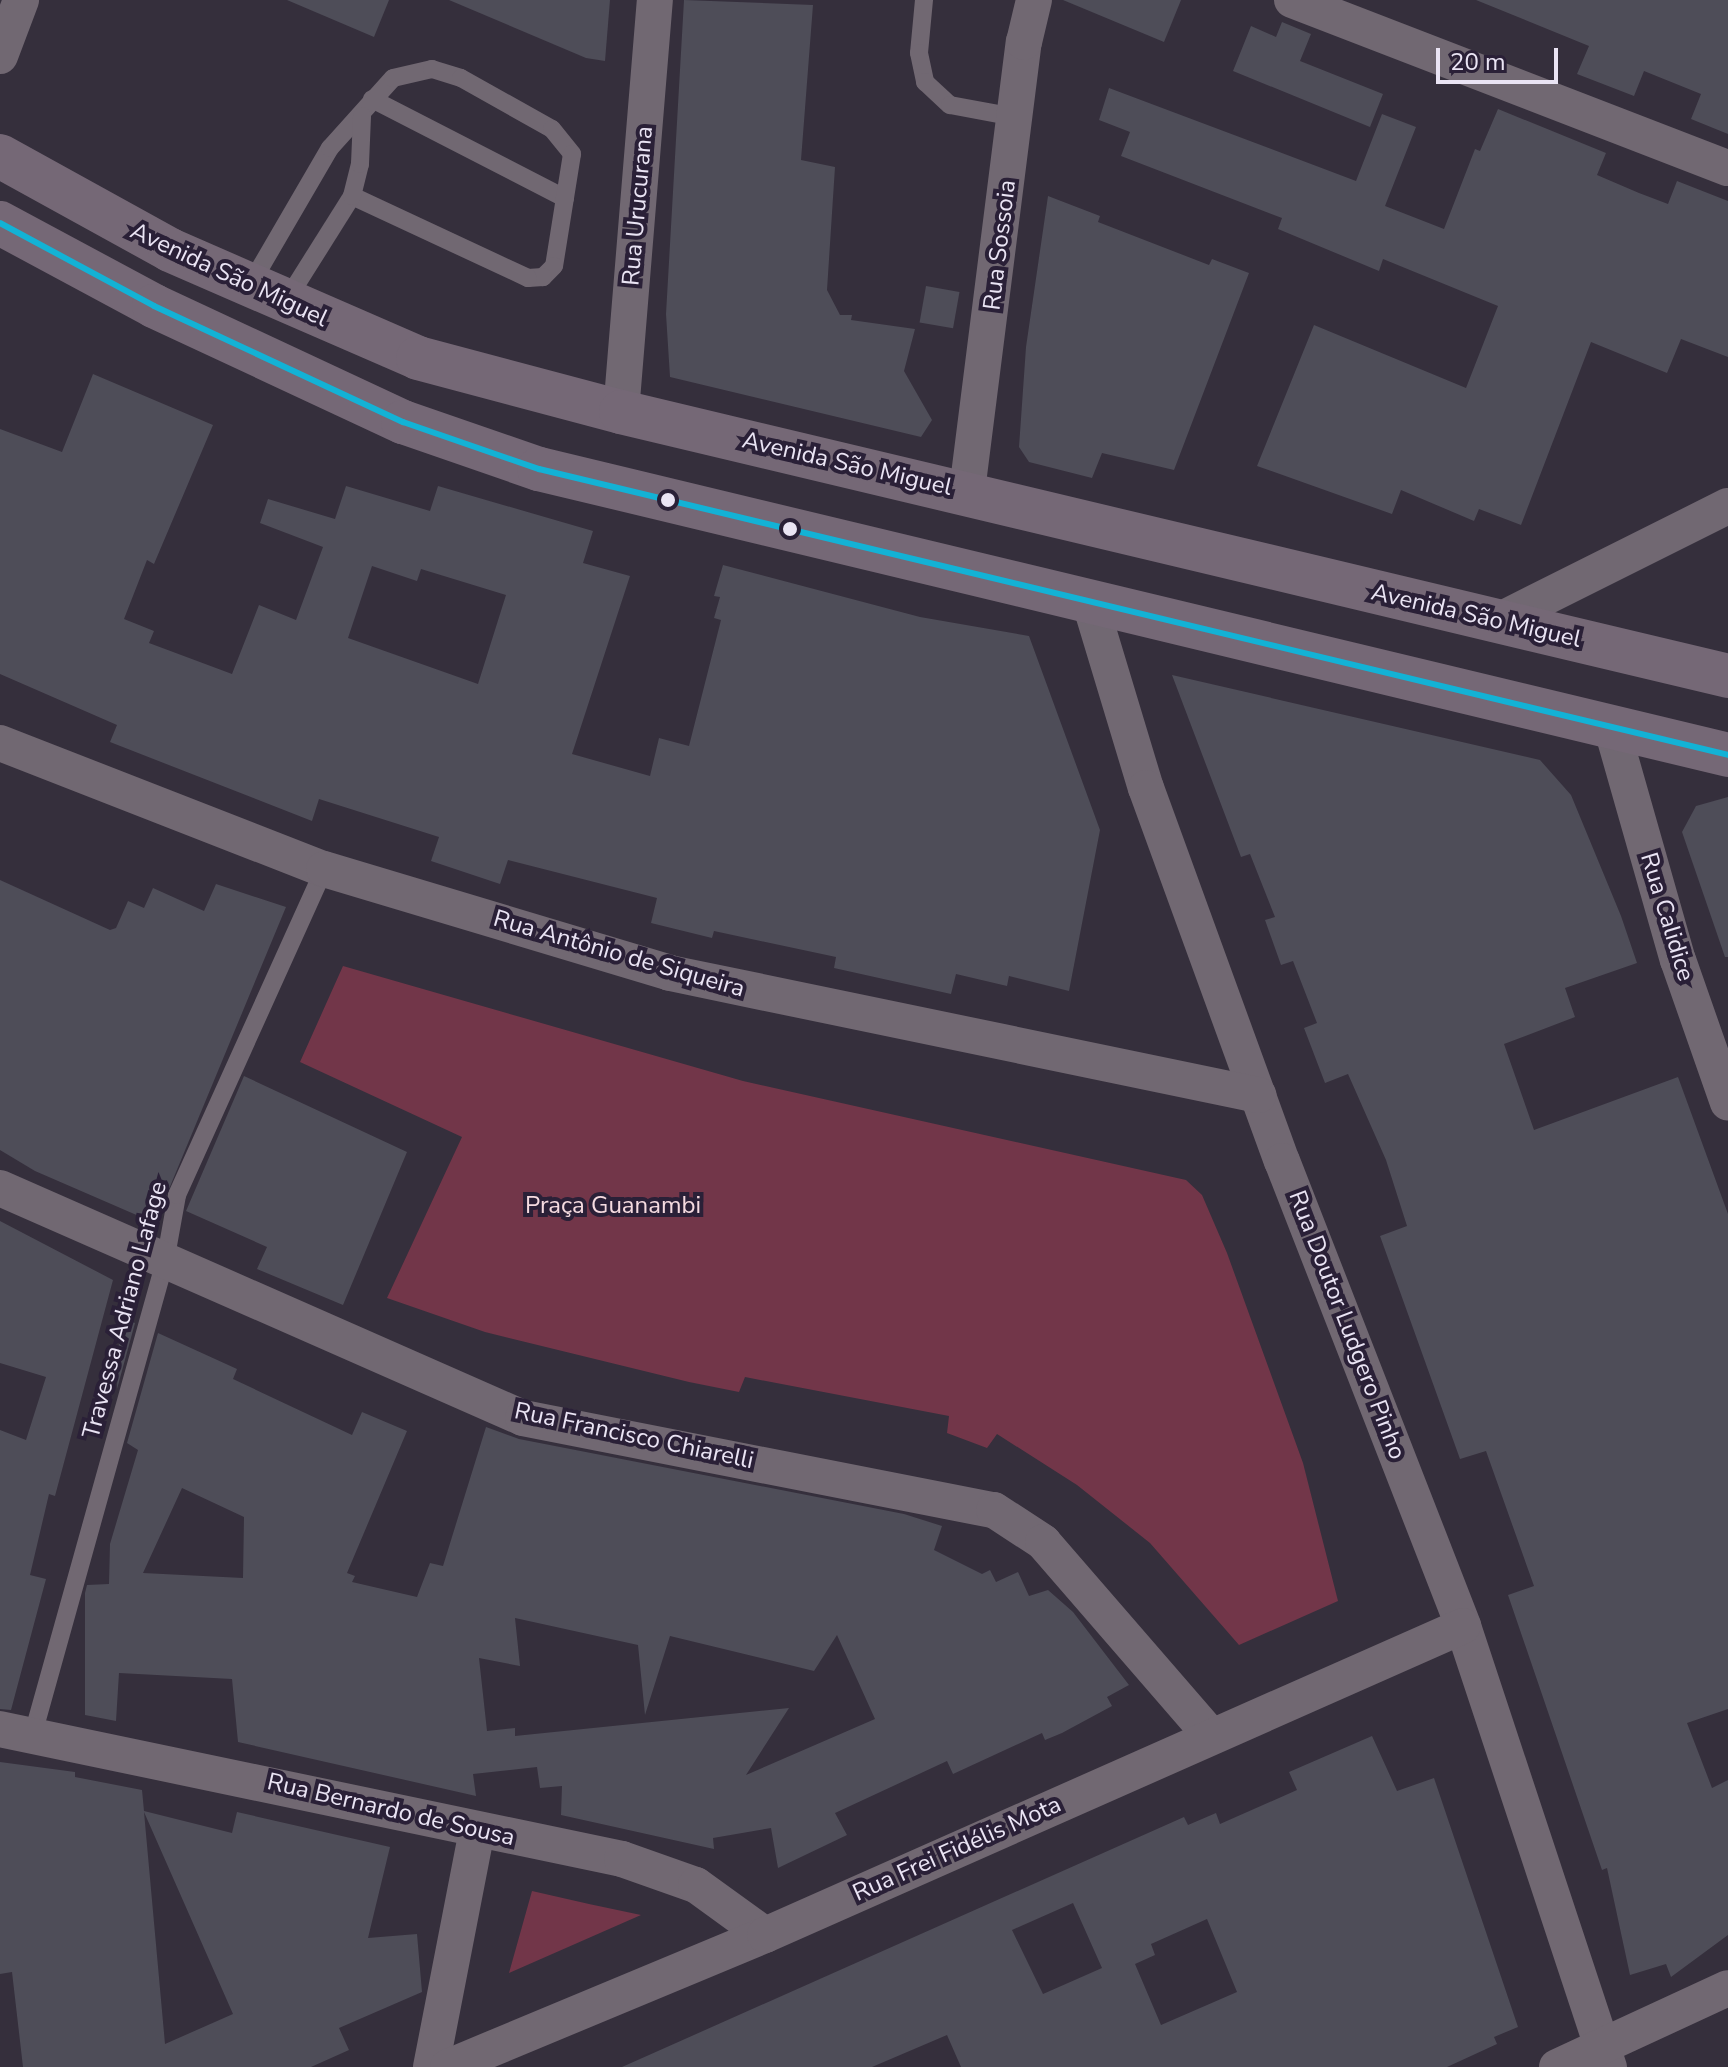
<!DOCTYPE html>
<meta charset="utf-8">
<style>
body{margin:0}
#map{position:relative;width:1728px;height:2067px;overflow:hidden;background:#352f3c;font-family:"Nunito Sans",sans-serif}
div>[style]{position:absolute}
.green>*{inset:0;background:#723649}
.building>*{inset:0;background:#4e4d58;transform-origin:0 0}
.service>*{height:18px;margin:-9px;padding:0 9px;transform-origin:9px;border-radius:9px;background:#716872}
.minor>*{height:36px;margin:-18px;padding:0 18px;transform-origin:18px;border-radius:18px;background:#716872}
.primary>*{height:44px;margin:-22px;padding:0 22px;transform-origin:22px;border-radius:22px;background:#756876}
.bus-1>*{height:6px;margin:-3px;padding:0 3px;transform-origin:3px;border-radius:3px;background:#13b2d5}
.dots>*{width:22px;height:22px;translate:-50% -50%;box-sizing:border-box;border:4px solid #2a2037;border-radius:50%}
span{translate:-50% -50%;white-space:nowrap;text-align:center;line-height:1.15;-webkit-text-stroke:8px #2a2037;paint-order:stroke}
.street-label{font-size:24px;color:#eae4f4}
.park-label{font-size:24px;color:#f5dbe0}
.scale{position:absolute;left:1436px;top:48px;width:122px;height:36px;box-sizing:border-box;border:4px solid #eae4f4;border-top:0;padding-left:10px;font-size:24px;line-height:28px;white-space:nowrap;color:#eae4f4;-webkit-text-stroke:6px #2a2037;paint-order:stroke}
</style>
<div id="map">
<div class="green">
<div style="clip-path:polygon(343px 966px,743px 1081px,1186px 1180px,1202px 1195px,1227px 1253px,1303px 1463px,1338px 1601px,1239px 1645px,1150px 1543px,1077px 1485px,997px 1434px,987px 1448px,947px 1433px,949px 1416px,745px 1377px,739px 1392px,689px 1382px,485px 1332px,387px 1298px,462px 1137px,300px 1062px)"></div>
<div style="clip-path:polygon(532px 1891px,589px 1904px,641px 1915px,509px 1973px)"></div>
</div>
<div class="building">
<div style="clip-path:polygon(287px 0,389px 0,374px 37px)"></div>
<div style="clip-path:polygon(449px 0,610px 0,605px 61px,586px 58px)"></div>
<div style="clip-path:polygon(684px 0,813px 5px,801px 160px,835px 167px,827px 290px,840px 315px,852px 315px,851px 320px,915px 329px,904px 371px,932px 420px,921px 437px,670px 377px,666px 314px)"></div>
<div style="clip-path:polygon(1063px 0,1181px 0,1164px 42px)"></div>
<div style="clip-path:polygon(1476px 0,1728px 0,1728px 134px,1691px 119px,1701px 94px,1644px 71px,1634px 96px,1577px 74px,1589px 46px)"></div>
<div style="clip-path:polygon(1282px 22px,1311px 34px,1300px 61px,1383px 94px,1370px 127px,1233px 71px,1251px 26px,1276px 37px)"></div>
<div style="clip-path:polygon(1109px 88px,1356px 181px,1382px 114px,1416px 127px,1385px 206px,1444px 229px,1475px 149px,1480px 151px,1498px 109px,1606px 153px,1597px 175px,1639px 193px,1668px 204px,1677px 181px,1728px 201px,1728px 357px,1681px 339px,1667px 373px,1591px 342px,1521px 525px,1479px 509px,1474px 521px,1401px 490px,1392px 514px,1257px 466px,1314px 325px,1466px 388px,1498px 306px,1383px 259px,1379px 271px,1278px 229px,1282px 218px,1121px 156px,1130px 132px,1099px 120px)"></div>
<div style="clip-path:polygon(1048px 196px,1100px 216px,1098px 222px,1209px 265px,1212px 259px,1249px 273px,1174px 470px,1102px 453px,1092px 478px,1029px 462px,1019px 447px,1026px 347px)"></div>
<div style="left:926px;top:286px;width:34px;height:37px;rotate:10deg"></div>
<div style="clip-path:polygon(evenodd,93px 374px,213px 425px,154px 564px,147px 560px,124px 619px,154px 631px,149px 643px,232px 674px,259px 605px,296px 620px,323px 547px,260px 523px,268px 499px,335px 519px,346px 486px,430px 511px,438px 486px,593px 531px,583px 563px,630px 576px,572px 754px,650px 776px,659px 738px,689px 746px,721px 620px,714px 618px,720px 597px,714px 596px,723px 565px,920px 617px,1029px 636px,1100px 830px,1069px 991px,1009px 976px,1007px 986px,956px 974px,951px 994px,834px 968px,836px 957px,714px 931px,712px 938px,651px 923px,657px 898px,508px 860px,500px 884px,431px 861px,439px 837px,319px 799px,312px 821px,110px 742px,117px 725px,0 674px,0 429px,62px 452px,93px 374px,372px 566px,417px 581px,421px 569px,506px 595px,478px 684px,348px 638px,372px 566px)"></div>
<div style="clip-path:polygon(1172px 675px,1540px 760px,1571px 795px,1621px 916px,1637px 963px,1565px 988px,1575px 1017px,1504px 1044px,1534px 1130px,1678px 1077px,1728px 1214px,1728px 1709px,1687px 1723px,1712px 1788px,1728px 1780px,1728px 1935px,1671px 1977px,1666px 1964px,1630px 1975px,1607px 1868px,1602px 1870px,1508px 1595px,1534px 1586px,1486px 1451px,1460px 1459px,1380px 1236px,1407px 1226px,1386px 1160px,1348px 1074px,1325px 1083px,1304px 1028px,1317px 1023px,1293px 961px,1281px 965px,1265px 920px,1275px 917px,1250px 854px,1241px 857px)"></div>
<div style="clip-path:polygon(1728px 797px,1728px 957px,1725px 957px,1682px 832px,1696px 806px)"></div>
<div style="clip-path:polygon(0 880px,110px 930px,116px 928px,128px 901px,144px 908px,153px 888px,204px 911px,216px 884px,286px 907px,164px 1201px,158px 1198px,148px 1220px,35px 1171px,0 1150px)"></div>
<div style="clip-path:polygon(244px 1076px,407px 1152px,343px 1305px,257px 1269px,267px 1247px,186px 1211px)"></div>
<div style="clip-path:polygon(0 1221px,113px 1280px,55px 1496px,49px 1494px,30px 1575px,46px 1579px,11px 1710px,0 1709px,0 1430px,26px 1440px,46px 1377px,0 1363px)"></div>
<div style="clip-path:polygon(120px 1316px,135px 1323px,117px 1389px)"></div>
<div style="clip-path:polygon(evenodd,158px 1333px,237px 1369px,233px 1379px,352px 1435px,362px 1412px,407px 1431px,347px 1573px,355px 1576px,352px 1582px,417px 1597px,430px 1563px,443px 1566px,486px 1427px,519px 1439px,904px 1514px,942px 1526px,934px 1550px,982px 1574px,990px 1570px,996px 1582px,1018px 1572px,1029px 1596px,1048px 1590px,1073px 1612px,1129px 1685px,1107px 1697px,1112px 1706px,1062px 1733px,1045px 1740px,1042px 1733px,953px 1774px,947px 1761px,835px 1813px,847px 1835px,778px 1868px,771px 1828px,713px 1838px,714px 1849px,561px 1815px,562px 1786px,540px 1788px,537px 1767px,473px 1774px,476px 1796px,238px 1742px,232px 1679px,119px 1673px,116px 1721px,85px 1715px,85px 1593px,87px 1585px,109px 1584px,110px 1544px,138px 1450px,127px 1443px,158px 1333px,182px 1488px,244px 1517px,243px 1578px,143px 1573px,182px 1488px,158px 1333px,515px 1618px,638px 1645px,645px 1715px,670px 1636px,814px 1671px,837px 1635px,875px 1719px,746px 1775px,789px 1708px,515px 1736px,515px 1728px,487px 1731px,479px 1658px,520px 1666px,515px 1618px)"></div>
<div style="clip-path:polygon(evenodd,1372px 1736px,1397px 1791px,1434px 1778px,1518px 2027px,1494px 2037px,1497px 2044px,1447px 2067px,961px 2067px,947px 2035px,872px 2067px,622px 2067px,1184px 1817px,1188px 1825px,1216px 1813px,1220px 1824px,1297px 1790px,1289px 1772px,1372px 1736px,1073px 1903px,1102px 1968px,1043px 1994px,1012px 1930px,1073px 1903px,1372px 1736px,1207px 1919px,1237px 1992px,1161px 2025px,1135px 1964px,1155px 1955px,1151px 1944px,1207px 1919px)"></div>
<div style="clip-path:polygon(evenodd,0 1762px,75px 1772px,75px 1777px,142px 1790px,144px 1811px,232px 1833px,237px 1812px,390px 1847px,368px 1938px,417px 1934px,422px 1992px,339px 2028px,349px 2050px,311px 2067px,23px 2067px,12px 1972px,0 1974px,0 1762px,144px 1812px,233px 2014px,165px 2044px,144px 1812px)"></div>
</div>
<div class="service">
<div style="left:924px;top:0;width:53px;rotate:95.4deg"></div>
<div style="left:919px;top:53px;width:30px;rotate:78deg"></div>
<div style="left:925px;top:82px;width:34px;rotate:43deg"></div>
<div style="left:950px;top:105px;width:65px;rotate:10.6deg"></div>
<div style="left:372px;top:99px;width:217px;rotate:27.2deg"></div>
<div style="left:249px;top:287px;width:161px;rotate:-59.8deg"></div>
<div style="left:330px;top:148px;width:94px;rotate:-48deg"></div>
<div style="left:393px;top:78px;width:40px;rotate:-13deg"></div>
<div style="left:432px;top:69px;width:30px;rotate:17deg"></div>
<div style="left:461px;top:78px;width:104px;rotate:29.3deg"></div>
<div style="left:552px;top:129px;width:32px;rotate:51deg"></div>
<div style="left:572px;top:154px;width:113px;rotate:99.1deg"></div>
<div style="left:554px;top:266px;width:16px;rotate:135deg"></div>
<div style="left:543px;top:277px;width:15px;rotate:176deg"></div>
<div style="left:528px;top:278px;width:194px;rotate:-155deg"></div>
<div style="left:286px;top:301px;width:124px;rotate:-57.8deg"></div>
<div style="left:352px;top:196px;width:33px;rotate:-76deg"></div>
<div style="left:360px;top:164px;width:48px;rotate:-87.6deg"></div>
<div style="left:33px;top:1734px;width:490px;rotate:-74.4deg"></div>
<div style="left:165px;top:1262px;width:68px;rotate:-79.8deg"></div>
<div style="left:177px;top:1195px;width:358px;rotate:-65.7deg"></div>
</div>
<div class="minor">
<div style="left:1292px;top:0;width:467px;rotate:21.1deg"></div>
<div style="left:0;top:56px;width:60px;rotate:-69.4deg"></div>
<div style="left:621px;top:412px;width:413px;rotate:-85.3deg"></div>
<div style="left:967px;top:491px;width:453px;rotate:-82.8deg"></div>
<div style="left:1024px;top:42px;width:43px;rotate:-76.6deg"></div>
<div style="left:1090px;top:603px;width:193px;rotate:73.2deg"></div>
<div style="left:1146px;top:788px;width:397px;rotate:70deg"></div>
<div style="left:1282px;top:1161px;width:499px;rotate:68.7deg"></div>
<div style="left:1463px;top:1626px;width:465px;rotate:71.7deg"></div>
<div style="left:1498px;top:621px;width:257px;rotate:-26.6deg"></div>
<div style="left:1612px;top:729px;width:240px;rotate:74.1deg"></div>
<div style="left:1678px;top:960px;width:151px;rotate:70.7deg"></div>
<div style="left:0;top:743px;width:348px;rotate:21.3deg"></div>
<div style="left:324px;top:869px;width:361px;rotate:16.7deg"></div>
<div style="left:670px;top:973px;width:601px;rotate:11.72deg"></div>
<div style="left:0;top:1188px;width:571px;rotate:23.74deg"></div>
<div style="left:523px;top:1418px;width:480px;rotate:11.1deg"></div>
<div style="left:994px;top:1510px;width:59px;rotate:33.1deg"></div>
<div style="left:1043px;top:1542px;width:257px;rotate:49.1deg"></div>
<div style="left:0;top:1729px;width:635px;rotate:11.81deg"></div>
<div style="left:622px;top:1859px;width:78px;rotate:19.4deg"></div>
<div style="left:696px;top:1885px;width:85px;rotate:35.9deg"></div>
<div style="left:431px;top:2067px;width:240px;rotate:-79deg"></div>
<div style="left:448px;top:2067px;width:343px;rotate:-22.6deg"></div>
<div style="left:765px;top:1935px;width:763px;rotate:-23.88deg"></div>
<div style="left:1557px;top:2067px;width:188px;rotate:-24.8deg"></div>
</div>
<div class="primary">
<div style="left:0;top:156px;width:194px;rotate:28.9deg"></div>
<div style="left:170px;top:250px;width:270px;rotate:23.5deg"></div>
<div style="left:418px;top:358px;width:210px;rotate:14.9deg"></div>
<div style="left:621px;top:412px;width:1138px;rotate:13.41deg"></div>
<div style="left:0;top:223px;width:175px;rotate:28.3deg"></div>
<div style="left:154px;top:306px;width:275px;rotate:25deg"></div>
<div style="left:403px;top:422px;width:144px;rotate:19.1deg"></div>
<div style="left:539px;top:469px;width:1223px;rotate:13.52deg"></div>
</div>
<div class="bus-1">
<div style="left:0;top:223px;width:175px;rotate:28.3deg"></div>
<div style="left:154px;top:306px;width:275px;rotate:25deg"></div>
<div style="left:403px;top:422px;width:144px;rotate:19.1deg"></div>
<div style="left:539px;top:469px;width:1223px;rotate:13.52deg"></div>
</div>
<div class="dots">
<div style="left:668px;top:500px;background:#eae4f4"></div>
<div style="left:790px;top:529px;background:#eae4f4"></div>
</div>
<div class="street-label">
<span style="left:638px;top:206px;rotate:-85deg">Rua Urucurana</span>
<span style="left:1000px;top:245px;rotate:-83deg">Rua Sossoia</span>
<span style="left:229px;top:275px;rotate:25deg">Avenida São Miguel</span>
<span style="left:847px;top:464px;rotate:13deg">Avenida São Miguel</span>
<span style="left:1476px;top:616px;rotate:13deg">Avenida São Miguel</span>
<span style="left:1667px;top:917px;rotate:73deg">Rua Calidice</span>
<span style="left:619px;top:954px;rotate:16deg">Rua Antônio de Siqueira</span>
<span style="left:125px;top:1310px;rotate:-75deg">Travessa Adriano Lafage</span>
<span style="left:1347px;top:1325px;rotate:69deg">Rua Doutor Ludgero Pinho</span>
<span style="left:634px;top:1436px;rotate:12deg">Rua Francisco Chiarelli</span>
<span style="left:391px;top:1810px;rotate:13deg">Rua Bernardo de Sousa</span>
<span style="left:957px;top:1849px;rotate:-24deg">Rua Frei Fidélis Mota</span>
</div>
<div class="park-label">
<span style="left:613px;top:1206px">Praça Guanambi</span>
</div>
<div class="scale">20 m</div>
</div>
